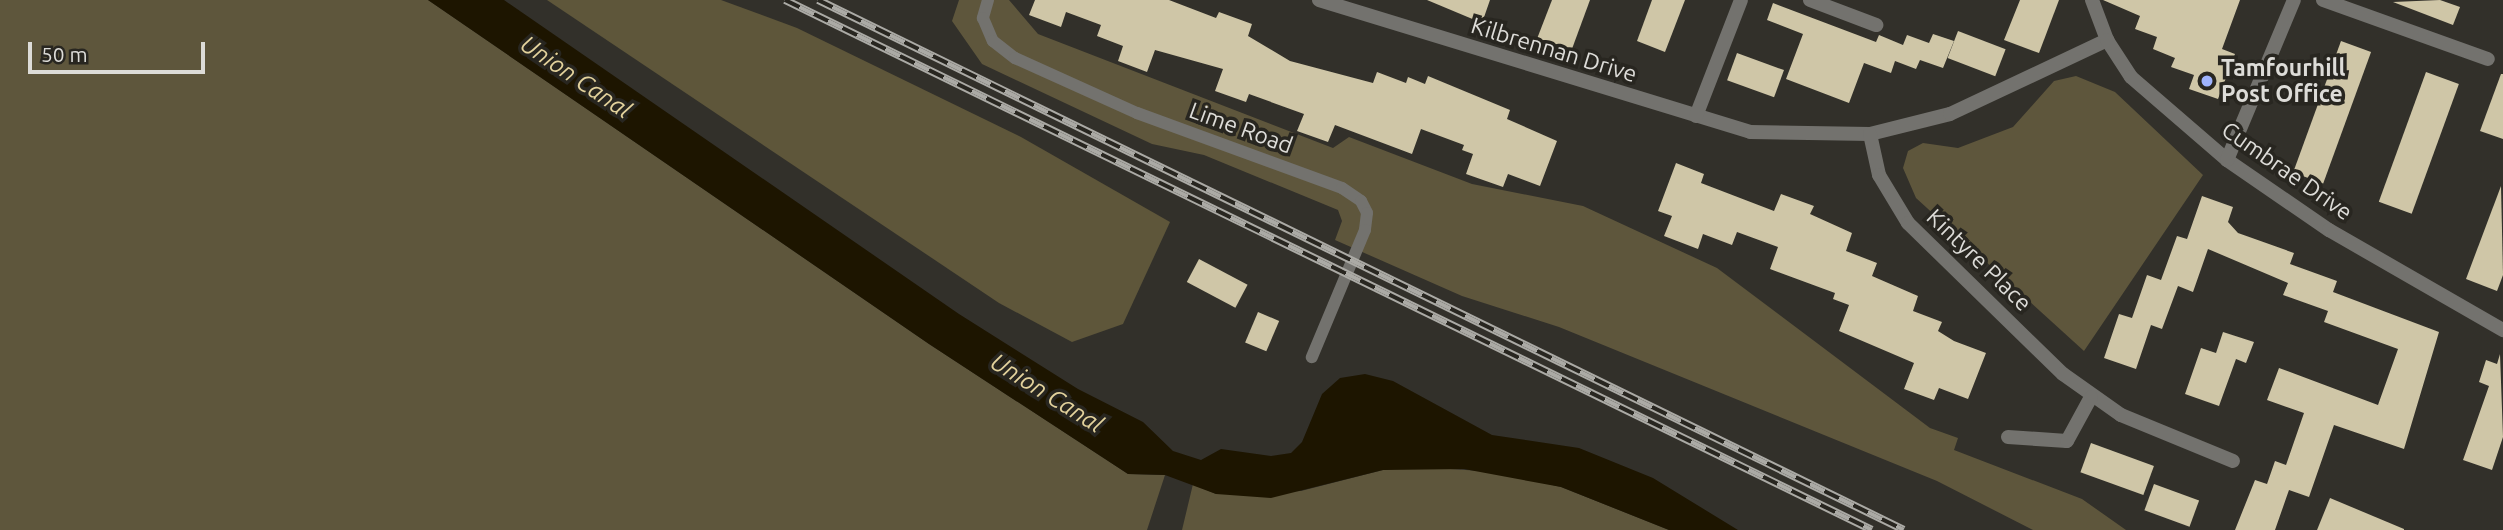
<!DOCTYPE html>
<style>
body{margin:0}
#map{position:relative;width:2503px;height:530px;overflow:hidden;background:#32302a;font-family:Ubuntu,sans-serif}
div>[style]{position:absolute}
.green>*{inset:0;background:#5e563c}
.forest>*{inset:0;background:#5e563a}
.water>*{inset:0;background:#1d1500}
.building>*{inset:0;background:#cfc6a7;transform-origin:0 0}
.lane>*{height:12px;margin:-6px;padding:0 6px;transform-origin:6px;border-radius:6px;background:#73726e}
.street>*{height:14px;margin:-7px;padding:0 7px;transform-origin:7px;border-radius:7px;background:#73726e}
.rail>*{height:8px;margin-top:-4px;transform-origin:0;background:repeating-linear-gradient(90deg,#282620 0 16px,#abaaa5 0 32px);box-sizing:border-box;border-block:2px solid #abaaa5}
.dots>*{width:19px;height:19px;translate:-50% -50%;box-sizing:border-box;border:4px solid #282620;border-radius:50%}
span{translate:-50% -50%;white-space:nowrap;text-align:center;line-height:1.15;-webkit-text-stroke:7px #282620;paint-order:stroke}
.street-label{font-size:23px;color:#dddcd8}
.poi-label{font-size:23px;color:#dddcd8;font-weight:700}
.left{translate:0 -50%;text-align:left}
.water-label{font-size:24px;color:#e3d29c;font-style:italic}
.scale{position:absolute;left:28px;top:42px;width:177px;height:32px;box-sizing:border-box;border:4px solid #dddcd8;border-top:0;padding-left:9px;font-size:21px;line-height:24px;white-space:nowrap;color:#dddcd8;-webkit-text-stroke:5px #282620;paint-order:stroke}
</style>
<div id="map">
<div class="green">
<div style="clip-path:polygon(0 0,428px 0,929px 344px,1128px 474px,1165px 475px,1147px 530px,0 530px)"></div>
<div style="clip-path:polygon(959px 0,1009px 0,1038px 34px,1333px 148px,1349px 137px,1472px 184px,1583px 206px,1717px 268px,1930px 428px,1958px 438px,1954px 450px,2082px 499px,2126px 530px,2033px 530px,1937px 481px,1559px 327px,1462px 296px,1335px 240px,1342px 221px,1338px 210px,1204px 155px,1152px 144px,982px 64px,952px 21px)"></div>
<div style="clip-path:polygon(2076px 76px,2115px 92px,2203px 175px,2084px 351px,1916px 198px,1903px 168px,1908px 151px,1923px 143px,1958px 148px,2013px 127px,2054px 81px)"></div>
<div style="clip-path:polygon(1419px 467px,1497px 472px,1561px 487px,1669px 530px,1182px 530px,1193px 484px,1216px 494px,1301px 491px,1383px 470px)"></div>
</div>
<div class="forest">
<div style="clip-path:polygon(547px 0,721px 0,797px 28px,1021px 137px,1170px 222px,1123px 324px,1072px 342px,999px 303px)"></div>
</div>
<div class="water">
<div style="clip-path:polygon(428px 0,504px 0,959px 314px,1078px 389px,1143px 422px,1173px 451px,1201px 460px,1221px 449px,1271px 456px,1291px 453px,1302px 442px,1322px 394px,1340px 378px,1365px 374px,1393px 381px,1492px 435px,1579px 448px,1653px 478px,1738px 530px,1669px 530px,1561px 487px,1464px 469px,1383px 470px,1271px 498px,1216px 494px,1165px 475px,1128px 474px,929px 344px)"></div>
</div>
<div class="building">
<div style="clip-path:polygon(1035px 0,1169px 0,1216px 18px,1219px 12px,1252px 24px,1248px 36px,1290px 61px,1373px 83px,1377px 72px,1406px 83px,1408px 77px,1425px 84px,1428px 76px,1510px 110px,1507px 119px,1557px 141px,1540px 186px,1508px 174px,1503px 187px,1466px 174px,1473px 154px,1462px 150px,1464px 145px,1421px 129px,1412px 154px,1335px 125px,1328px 142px,1297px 131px,1304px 114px,1249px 94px,1246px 102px,1215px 91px,1223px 69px,1155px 50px,1147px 72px,1118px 61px,1123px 46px,1097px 36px,1101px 25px,1066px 12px,1061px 27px,1029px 15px)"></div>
<div style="clip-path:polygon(1427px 0,1490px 0,1482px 23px)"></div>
<div style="clip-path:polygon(1552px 0,1590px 0,1569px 57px,1535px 44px)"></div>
<div style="clip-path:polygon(1652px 0,1685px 0,1665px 52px,1637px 41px)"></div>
<div style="clip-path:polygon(2020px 0,2059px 0,2039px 53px,2004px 40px)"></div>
<div style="clip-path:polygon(2103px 0,2240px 0,2222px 49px,2235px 54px,2218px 99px,2189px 89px,2194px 75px,2171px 67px,2175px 58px,2153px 49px,2157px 37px,2135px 29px,2140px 16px)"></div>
<div style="clip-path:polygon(2440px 0,2460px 7px,2453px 25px,2393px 2px)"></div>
<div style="clip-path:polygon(1773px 3px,1876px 42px,1879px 35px,1903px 45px,1907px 35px,1929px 43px,1933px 34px,1954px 41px,1943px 68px,1920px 60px,1916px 69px,1895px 61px,1891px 73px,1864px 63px,1849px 103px,1786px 79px,1803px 34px,1767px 20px)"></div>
<div style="left:1958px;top:31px;width:51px;height:29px;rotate:21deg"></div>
<div style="left:2341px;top:41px;width:32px;height:140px;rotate:20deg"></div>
<div style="left:1737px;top:53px;width:50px;height:29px;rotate:20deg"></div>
<div style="left:2426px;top:72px;width:35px;height:138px;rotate:20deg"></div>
<div style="clip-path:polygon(2501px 74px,2503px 74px,2503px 139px,2480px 131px)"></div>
<div style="clip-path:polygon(1676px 163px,1704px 174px,1701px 183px,1774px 211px,1781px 194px,1814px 206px,1810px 214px,1852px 233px,1846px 251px,1877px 263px,1872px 276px,1918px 296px,1913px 311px,1942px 322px,1938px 331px,1954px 341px,1986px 353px,1968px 399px,1939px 388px,1934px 400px,1904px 389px,1914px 363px,1839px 331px,1849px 305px,1833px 299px,1835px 293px,1770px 269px,1778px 247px,1737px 232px,1732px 245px,1703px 234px,1698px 249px,1664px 236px,1672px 216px,1658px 211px)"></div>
<div style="clip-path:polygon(2501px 186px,2503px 275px,2497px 291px,2466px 279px)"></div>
<div style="clip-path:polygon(2202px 196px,2233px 207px,2228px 222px,2238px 233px,2294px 253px,2290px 264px,2337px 281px,2333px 292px,2439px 332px,2404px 449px,2334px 425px,2309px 497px,2289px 490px,2275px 530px,2235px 530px,2255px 480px,2267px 484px,2275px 461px,2286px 465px,2304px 413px,2267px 400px,2279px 368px,2378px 405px,2398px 349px,2324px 322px,2328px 311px,2283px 295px,2288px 283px,2208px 249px,2193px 292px,2178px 286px,2162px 329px,2151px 325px,2136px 369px,2104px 358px,2119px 314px,2132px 318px,2147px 275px,2161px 280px,2177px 236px,2187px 239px)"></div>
<div style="left:1199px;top:259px;width:55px;height:26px;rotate:28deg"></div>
<div style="left:1258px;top:312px;width:23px;height:33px;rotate:23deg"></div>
<div style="clip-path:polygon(2223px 332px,2254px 342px,2246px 363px,2236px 359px,2219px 406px,2185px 394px,2201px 348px,2216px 353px)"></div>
<div style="clip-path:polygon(2500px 354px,2503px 437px,2492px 470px,2463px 460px,2489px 386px,2479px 382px,2486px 360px,2497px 364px)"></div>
<div style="left:2091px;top:443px;width:67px;height:31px;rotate:20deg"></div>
<div style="left:2154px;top:484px;width:48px;height:28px;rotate:20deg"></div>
<div style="clip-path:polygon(2330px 498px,2404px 529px,2404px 530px,2317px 530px)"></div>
</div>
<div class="lane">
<div style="left:988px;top:0;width:19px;rotate:106deg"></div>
<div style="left:983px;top:18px;width:25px;rotate:67deg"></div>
<div style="left:993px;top:41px;width:28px;rotate:38deg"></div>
<div style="left:1015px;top:58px;width:134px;rotate:24.3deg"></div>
<div style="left:1137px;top:113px;width:218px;rotate:20.1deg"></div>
<div style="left:1342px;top:188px;width:23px;rotate:34deg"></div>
<div style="left:1361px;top:201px;width:13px;rotate:63deg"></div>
<div style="left:1367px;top:213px;width:17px;rotate:97deg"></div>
<div style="left:1365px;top:230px;width:138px;rotate:112.7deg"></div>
</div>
<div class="street">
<div style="left:1319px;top:0;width:451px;rotate:17deg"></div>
<div style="left:1750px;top:132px;width:120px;rotate:1deg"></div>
<div style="left:1870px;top:134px;width:82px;rotate:-14deg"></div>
<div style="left:1950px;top:114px;width:174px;rotate:-25.2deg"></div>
<div style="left:1810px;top:0;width:71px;rotate:20.7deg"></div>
<div style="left:2092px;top:0;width:43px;rotate:69.4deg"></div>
<div style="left:2107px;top:40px;width:44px;rotate:57deg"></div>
<div style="left:2131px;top:77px;width:127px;rotate:40.8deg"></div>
<div style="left:2227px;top:160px;width:124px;rotate:34.5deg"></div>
<div style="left:2329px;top:230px;width:201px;rotate:29.9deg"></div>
<div style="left:2323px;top:0;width:175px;rotate:19.7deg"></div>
<div style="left:1696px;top:116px;width:124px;rotate:-68.8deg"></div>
<div style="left:1870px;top:134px;width:42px;rotate:77.6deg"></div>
<div style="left:1879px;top:175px;width:56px;rotate:58.9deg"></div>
<div style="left:1908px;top:223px;width:216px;rotate:44.3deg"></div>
<div style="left:2063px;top:374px;width:71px;rotate:35.3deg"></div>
<div style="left:2121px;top:415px;width:121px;rotate:22.3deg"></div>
<div style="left:2227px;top:160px;width:173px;rotate:-67.3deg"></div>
<div style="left:2008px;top:437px;width:59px;rotate:3.9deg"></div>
<div style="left:2067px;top:441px;width:50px;rotate:-61.4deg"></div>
</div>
<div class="rail">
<div style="left:785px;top:0;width:1209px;rotate:25.99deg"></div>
<div style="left:818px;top:0;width:1208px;rotate:26.01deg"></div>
</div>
<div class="dots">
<div style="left:2207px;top:81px;background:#9fb3fd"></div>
</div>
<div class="street-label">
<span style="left:1554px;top:50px;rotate:17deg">Kilbrennan Drive</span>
<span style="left:1241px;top:128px;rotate:20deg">Lime Road</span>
<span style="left:2287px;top:171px;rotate:35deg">Cumbrae Drive</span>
<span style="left:1979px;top:260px;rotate:44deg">Kintyre Place</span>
</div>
<div class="poi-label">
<span class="left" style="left:2221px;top:81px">Tamfourhill<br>Post Office</span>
</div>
<div class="water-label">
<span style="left:576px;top:77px;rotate:34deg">Union Canal</span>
<span style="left:1047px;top:393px;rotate:32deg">Union Canal</span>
</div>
<div class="scale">50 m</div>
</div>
